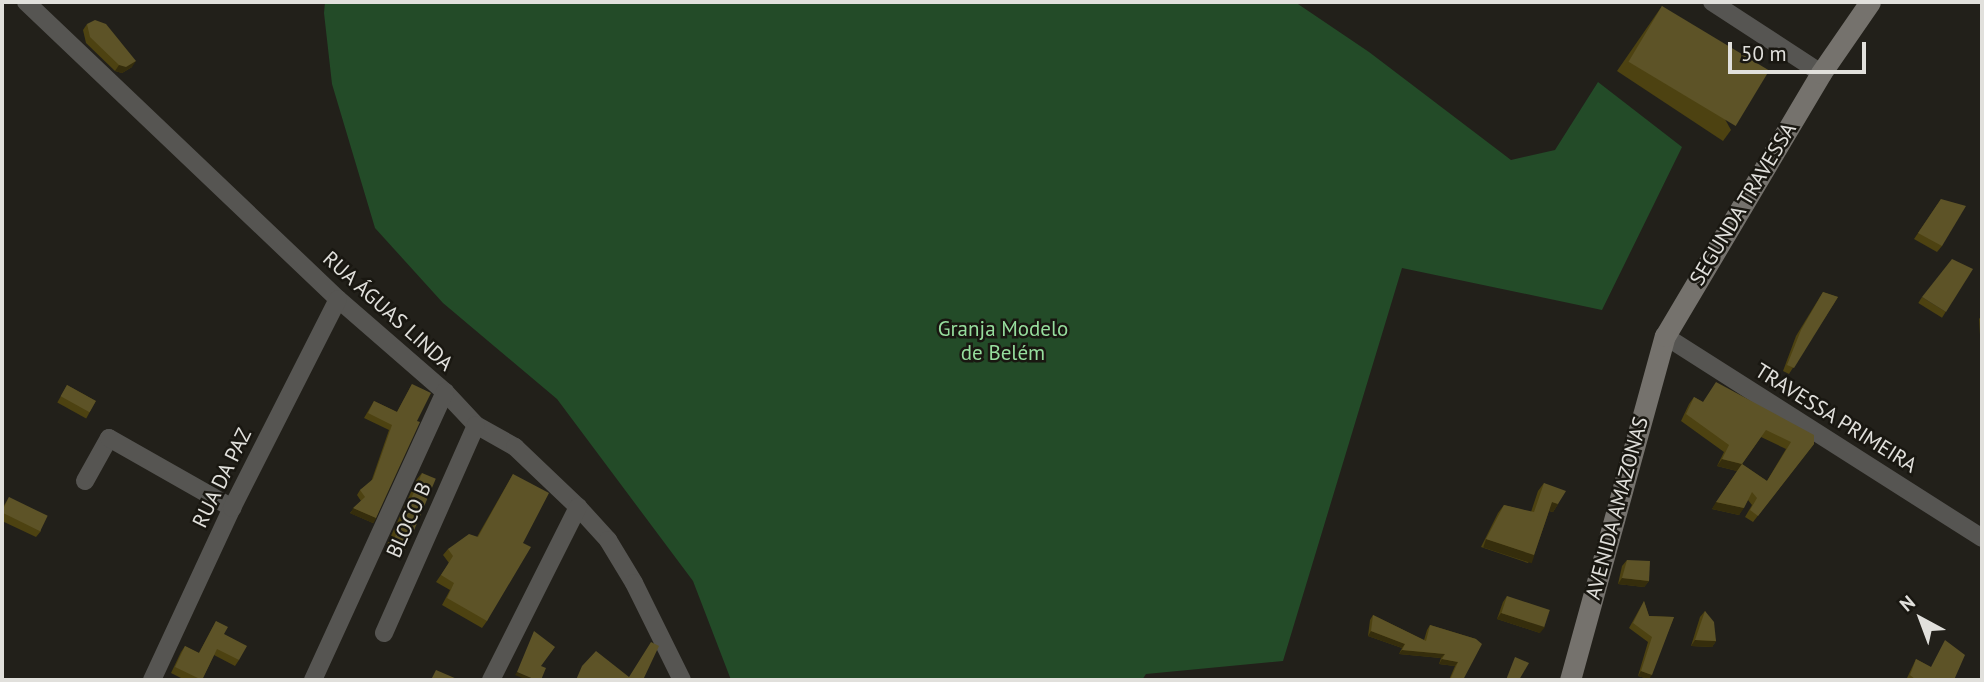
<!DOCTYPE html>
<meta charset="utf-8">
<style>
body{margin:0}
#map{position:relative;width:1984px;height:682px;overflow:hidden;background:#22201a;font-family:"PT Sans",sans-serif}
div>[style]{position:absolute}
.green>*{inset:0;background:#234b28}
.street>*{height:18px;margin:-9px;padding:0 9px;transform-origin:9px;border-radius:9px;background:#565552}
.secondary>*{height:21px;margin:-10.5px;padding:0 10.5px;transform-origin:10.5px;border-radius:10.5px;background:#75726d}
.wall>*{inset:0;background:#4d4211;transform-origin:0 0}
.shaded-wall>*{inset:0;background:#352d0c;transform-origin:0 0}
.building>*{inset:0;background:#5d5327;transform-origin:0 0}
span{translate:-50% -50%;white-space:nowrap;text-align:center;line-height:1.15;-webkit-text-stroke:5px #191711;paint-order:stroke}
.street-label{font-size:21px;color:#e1e0dc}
.park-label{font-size:21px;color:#96dd9d}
.frame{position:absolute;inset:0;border:4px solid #e1e0dc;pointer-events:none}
.north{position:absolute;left:1886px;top:584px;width:70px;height:70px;-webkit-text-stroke:5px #191711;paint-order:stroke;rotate:319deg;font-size:19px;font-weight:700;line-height:28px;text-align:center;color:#e1e0dc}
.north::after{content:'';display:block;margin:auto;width:24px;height:32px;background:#e1e0dc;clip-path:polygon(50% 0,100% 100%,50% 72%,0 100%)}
.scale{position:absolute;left:1728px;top:42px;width:138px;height:32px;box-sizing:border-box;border:4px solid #e1e0dc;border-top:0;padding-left:9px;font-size:21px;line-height:24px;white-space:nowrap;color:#e1e0dc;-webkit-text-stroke:5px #191711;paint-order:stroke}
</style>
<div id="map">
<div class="green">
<div style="clip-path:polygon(325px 2px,1295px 2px,1369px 52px,1511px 160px,1555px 150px,1598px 82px,1682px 147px,1602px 310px,1402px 268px,1283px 661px,1146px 674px,1142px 680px,731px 680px,693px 581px,557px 399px,443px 303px,375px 228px,332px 84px,324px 13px)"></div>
</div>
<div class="street">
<div style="left:26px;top:2px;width:431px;rotate:43.6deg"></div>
<div style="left:338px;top:299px;width:142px;rotate:41deg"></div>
<div style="left:445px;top:392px;width:45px;rotate:46.8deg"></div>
<div style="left:476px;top:425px;width:45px;rotate:29.4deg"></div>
<div style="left:515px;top:447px;width:87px;rotate:43.6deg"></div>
<div style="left:578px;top:507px;width:45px;rotate:47.7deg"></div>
<div style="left:608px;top:540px;width:50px;rotate:58.8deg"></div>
<div style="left:634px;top:583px;width:108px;rotate:63.7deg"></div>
<div style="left:1712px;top:2px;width:130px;rotate:33.1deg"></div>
<div style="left:1665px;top:336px;width:376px;rotate:32.5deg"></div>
<div style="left:85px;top:481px;width:49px;rotate:-60.8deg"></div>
<div style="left:109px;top:438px;width:142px;rotate:29.6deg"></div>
<div style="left:384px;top:633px;width:227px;rotate:-66.1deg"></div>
<div style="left:152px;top:680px;width:190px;rotate:-65.1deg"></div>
<div style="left:232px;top:508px;width:234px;rotate:-63.1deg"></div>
<div style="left:313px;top:680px;width:317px;rotate:-65.4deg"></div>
<div style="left:491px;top:680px;width:194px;rotate:-63.3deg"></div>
</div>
<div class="secondary">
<div style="left:1570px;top:680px;width:357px;rotate:-74.6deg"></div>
<div style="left:1665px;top:336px;width:306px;rotate:-59.3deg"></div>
<div style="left:1821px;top:73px;width:86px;rotate:-55.4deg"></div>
</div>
<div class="wall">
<div style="clip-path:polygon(1662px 6px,1731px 130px,1723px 141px,1617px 71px)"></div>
<div style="clip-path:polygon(87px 24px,132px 67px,122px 73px,115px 71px,86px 43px,83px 30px)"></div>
<div style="clip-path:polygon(1941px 199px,1942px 246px,1937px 252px,1914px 239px)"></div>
<div style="clip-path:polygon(1823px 292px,1838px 297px,1789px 374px,1783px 371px,1796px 336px)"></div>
<div style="left:1922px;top:297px;width:28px;height:7px;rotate:32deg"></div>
<div style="clip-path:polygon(1981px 316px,1982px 336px,1980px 335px,1979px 319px)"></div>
<div style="clip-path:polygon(412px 384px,417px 421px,376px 518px,373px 523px,350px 513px,361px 501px,357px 495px,360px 490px,371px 482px,389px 430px,364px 418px,374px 401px,397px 412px)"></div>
<div style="left:67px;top:385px;width:33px;height:20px;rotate:29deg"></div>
<div style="clip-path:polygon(evenodd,1694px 397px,1703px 402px,1814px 444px,1753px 522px,1745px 517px,1752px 505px,1748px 500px,1739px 515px,1712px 509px,1737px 471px,1717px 466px,1724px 452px,1681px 421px,1689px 404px,1694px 397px,1761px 437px,1786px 449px,1767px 481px,1742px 464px,1761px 437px)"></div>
<div style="clip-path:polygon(422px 473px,403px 549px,399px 555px,385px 549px,417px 479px)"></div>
<div style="clip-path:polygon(513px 474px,523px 543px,487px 621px,482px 628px,442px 605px,450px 590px,436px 582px,449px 563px,443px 555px,448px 549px,477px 537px)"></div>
<div style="clip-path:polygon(1544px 483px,1558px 504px,1553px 512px,1549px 511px,1534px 555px,1528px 563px,1481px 547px,1498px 513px,1504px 505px,1531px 512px,1538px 491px)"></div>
<div style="clip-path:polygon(9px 497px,41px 531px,36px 537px,2px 521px,2px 509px)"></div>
<div style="clip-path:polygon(1627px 560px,1649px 581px,1644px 587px,1618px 584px,1622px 566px)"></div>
<div style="clip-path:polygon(1507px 596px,1540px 633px,1497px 619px,1503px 602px)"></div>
<div style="clip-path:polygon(1644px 601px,1649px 616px,1674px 617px,1649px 679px,1638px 676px,1648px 642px,1629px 628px)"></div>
<div style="clip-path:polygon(1705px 611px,1716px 641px,1712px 647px,1691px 646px,1700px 617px)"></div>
<div style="clip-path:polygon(1373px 615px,1424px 640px,1427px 630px,1430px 625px,1476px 639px,1463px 680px,1449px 680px,1455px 666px,1439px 664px,1441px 658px,1399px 654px,1402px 648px,1368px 636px,1370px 620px)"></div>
<div style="clip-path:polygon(216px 621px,239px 660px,235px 666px,214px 655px,202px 680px,185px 680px,171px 673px,181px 652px,185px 646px,199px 653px)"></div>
<div style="clip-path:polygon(1916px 659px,1954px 680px,1910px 680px,1907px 678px)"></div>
</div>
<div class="shaded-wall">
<div style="clip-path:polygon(136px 61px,132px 67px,122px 73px,115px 71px,119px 65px)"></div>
<div style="clip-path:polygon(1722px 459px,1742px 464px,1737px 471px,1717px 466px)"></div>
<div style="clip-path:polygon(1552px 502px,1558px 504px,1553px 512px,1547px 510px)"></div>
<div style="clip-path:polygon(1716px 502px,1744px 508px,1739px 515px,1712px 509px)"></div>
<div style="left:353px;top:508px;width:25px;height:6px;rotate:23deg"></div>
<div style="left:1486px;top:539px;width:51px;height:9px;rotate:18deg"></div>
<div style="clip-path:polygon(1622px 578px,1649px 581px,1644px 587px,1618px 584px)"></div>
<div style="clip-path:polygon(1501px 613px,1545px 627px,1540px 633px,1497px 619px)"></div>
<div style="clip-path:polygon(1371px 631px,1405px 644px,1402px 648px,1368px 636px)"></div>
<div style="clip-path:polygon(1695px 640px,1716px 641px,1712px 647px,1691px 646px)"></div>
<div style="clip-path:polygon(1402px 650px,1445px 654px,1441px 658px,1399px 654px)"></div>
<div style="clip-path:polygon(1442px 659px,1458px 662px,1455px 666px,1439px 664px)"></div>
<div style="clip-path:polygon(1641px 671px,1652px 675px,1649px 679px,1638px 676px)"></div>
<div style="clip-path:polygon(517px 672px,536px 680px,527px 680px,515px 675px)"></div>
</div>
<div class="building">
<div style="left:1662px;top:6px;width:125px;height:65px;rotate:31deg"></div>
<div style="clip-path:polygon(95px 20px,106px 24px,136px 61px,126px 67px,119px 65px,90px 37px,87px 24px)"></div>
<div style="clip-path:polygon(1941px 199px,1966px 206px,1942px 246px,1918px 233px)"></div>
<div style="clip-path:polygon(1952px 259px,1973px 269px,1946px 312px,1922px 297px)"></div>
<div style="clip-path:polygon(1823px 292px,1838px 297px,1794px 368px,1787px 365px,1801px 330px)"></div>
<div style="clip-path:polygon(evenodd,1716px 382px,1814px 435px,1814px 444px,1758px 516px,1750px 510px,1757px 498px,1752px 492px,1744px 508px,1716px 502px,1742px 464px,1722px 459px,1729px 445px,1686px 414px,1694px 397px,1703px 402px,1716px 382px,1766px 430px,1791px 442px,1767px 481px,1742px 464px,1766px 430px)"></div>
<div style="clip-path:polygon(412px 384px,431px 393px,417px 421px,420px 422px,376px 518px,353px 508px,365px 497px,360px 490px,373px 479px,392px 425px,368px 413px,374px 401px,397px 412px)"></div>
<div style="left:67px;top:385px;width:33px;height:13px;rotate:29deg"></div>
<div style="left:422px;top:473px;width:15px;height:77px;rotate:23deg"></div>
<div style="clip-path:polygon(513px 474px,549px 493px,523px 543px,531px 547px,487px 621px,447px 598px,454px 583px,441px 575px,453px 556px,448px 549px,469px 534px,478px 537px)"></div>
<div style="clip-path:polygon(1544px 483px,1566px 491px,1558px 504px,1552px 502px,1534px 555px,1486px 539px,1504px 505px,1534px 512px)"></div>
<div style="left:9px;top:497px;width:43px;height:17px;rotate:26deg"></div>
<div style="clip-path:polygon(1627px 560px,1650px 561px,1649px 581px,1622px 578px)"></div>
<div style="left:1507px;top:596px;width:45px;height:18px;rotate:18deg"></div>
<div style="clip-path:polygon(1644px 601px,1649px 616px,1674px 617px,1652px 675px,1641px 671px,1652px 637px,1633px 623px)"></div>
<div style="clip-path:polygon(1705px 611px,1714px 622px,1716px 641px,1695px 640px)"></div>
<div style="clip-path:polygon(1373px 615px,1426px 641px,1430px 625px,1476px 639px,1482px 644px,1463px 680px,1450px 680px,1458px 662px,1442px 659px,1445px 654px,1402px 650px,1405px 644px,1371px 631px)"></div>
<div style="clip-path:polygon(216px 621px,228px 627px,224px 634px,247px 646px,239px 660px,217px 649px,202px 680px,175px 667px,185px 646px,199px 653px)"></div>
<div style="clip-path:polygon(534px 631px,555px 647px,541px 666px,546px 668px,541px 680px,536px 680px,517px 672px)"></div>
<div style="clip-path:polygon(1945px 640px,1965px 655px,1954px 680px,1916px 680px,1910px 675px,1916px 659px,1931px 667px)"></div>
<div style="clip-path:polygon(651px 642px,659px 646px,643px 680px,576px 680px,582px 666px,596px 651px,629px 677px)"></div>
<div style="clip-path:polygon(1515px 657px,1529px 663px,1519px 680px,1506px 680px)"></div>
<div style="clip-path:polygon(436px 670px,457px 679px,457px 680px,431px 680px)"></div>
</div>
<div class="street-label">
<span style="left:1743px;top:204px;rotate:-59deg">SEGUNDA TRAVESSA</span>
<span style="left:388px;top:311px;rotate:42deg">RUA ÁGUAS LINDA</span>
<span style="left:1836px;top:418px;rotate:32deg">TRAVESSA PRIMEIRA</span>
<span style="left:222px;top:478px;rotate:-64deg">RUA DA PAZ</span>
<span style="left:1617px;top:508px;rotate:-75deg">AVENIDA AMAZONAS</span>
<span style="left:409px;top:520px;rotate:-66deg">BLOCO B</span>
</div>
<div class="park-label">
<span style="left:1003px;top:341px">Granja Modelo<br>de Belém</span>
</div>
<div class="frame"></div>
<div class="north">N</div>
<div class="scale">50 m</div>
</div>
